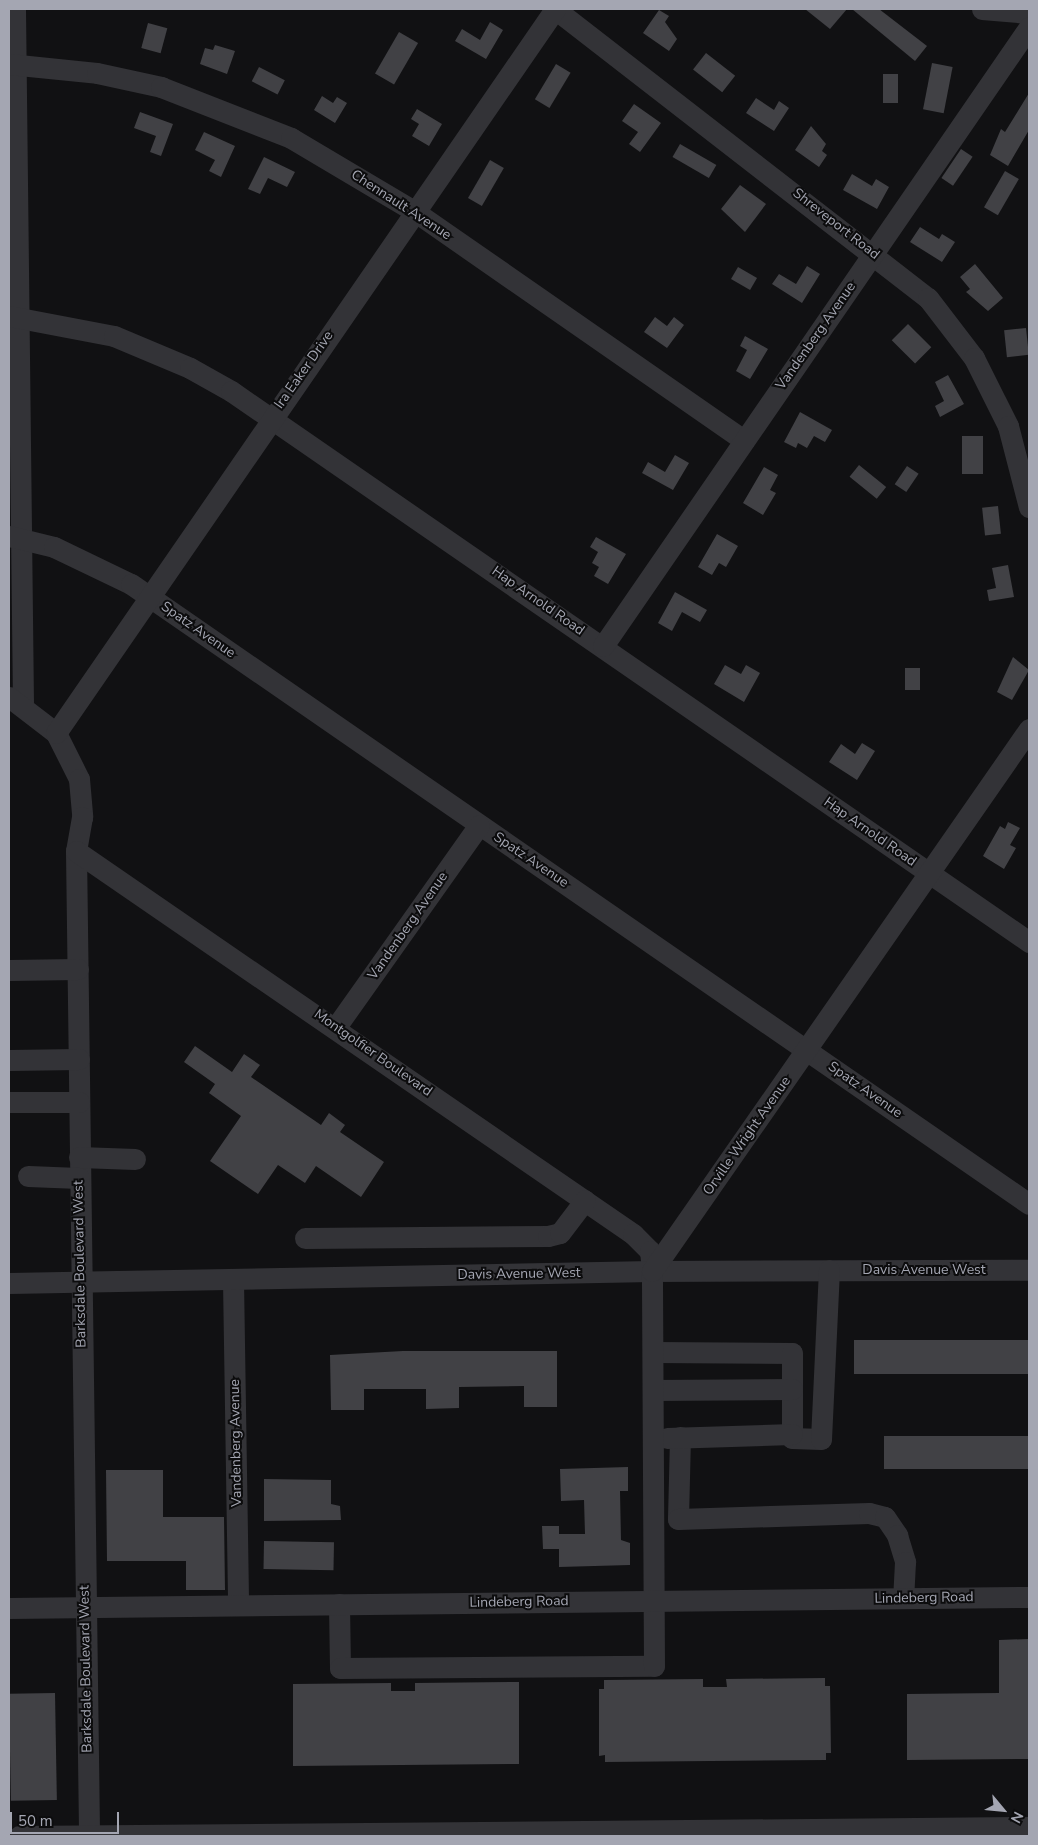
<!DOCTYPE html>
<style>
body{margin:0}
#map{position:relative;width:1038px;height:1845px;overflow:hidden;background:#111113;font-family:"Nunito Sans",sans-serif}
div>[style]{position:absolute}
.building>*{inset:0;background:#414145;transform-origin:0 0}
.minor>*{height:21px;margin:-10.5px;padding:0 10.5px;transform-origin:10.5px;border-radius:10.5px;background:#333337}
span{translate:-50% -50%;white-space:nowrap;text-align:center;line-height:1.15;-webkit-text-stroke:4px #0c0c0d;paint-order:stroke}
.street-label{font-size:14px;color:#a4a6b2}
.frame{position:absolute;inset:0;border:10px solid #a4a6b2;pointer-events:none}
.north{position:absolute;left:978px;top:1785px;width:50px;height:50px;-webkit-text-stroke:4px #0c0c0d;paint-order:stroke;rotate:118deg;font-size:14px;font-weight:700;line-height:20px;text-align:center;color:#a4a6b2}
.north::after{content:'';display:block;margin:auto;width:18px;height:22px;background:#a4a6b2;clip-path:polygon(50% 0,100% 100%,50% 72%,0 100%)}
.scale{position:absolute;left:10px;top:1812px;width:109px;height:22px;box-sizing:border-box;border:2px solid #a4a6b2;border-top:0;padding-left:6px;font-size:15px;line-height:18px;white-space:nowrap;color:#a4a6b2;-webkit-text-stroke:4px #0c0c0d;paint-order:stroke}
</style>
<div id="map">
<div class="building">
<div style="clip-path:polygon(805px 9px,847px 9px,830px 29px)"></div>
<div style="clip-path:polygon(852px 9px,879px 9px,927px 46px,915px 61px)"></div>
<div style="clip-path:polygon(659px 10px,669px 16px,665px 22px,677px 39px,669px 51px,643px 33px)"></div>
<div style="clip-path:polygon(490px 22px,503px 30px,486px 59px,455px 41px,462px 29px,480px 40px)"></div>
<div style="left:148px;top:23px;width:20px;height:26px;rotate:15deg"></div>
<div style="left:399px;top:32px;width:22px;height:48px;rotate:30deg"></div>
<div style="clip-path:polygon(215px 45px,235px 51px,227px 74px,200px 64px,205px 48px,213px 50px)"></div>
<div style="left:706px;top:53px;width:37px;height:21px;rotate:38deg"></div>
<div style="left:932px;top:63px;width:21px;height:47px;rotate:11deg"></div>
<div style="left:556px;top:64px;width:17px;height:41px;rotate:31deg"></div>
<div style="left:259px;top:67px;width:29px;height:16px;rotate:27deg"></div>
<div style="left:883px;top:74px;width:15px;height:29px"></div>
<div style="clip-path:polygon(1029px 93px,1029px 130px,1008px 166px,990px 155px,1001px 129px,1005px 132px)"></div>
<div style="clip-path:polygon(322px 96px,333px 103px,337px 97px,347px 103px,335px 123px,314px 110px)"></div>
<div style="clip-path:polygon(756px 98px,774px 110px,779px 101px,789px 108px,774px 131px,746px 113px)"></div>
<div style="clip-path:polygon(634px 104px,661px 123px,640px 152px,629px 144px,638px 132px,622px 121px)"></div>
<div style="clip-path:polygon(417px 109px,442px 124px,429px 146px,412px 136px,419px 124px,411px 119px)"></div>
<div style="clip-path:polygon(140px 112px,173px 124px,161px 156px,150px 152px,156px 136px,134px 128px)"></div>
<div style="clip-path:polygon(811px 126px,826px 144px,822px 151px,827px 155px,819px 167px,795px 150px)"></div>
<div style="clip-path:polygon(204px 132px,235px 146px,221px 177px,209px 171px,215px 160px,195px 150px)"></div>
<div style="left:680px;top:144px;width:42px;height:15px;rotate:30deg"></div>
<div style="left:961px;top:149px;width:14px;height:35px;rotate:34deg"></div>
<div style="clip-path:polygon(264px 157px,295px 172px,287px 187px,268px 178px,260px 194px,248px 189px)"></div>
<div style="left:490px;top:160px;width:16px;height:44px;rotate:30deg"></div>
<div style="left:1005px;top:171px;width:16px;height:42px;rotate:30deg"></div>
<div style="clip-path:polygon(852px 174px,872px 186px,876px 179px,889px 187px,877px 209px,843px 190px)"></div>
<div style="clip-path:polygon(740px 185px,766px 204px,745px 232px,721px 209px)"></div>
<div style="clip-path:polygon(920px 227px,939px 239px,942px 234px,955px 242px,942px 262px,910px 242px)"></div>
<div style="clip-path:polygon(975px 264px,1003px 298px,988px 311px,966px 292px,970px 289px,960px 277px)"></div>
<div style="clip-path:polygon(807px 266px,820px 274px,802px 303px,772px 284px,779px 274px,796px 284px)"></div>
<div style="left:738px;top:267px;width:22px;height:14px;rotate:30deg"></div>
<div style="clip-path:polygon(655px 317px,667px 326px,674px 317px,684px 325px,667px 348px,644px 332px)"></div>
<div style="left:908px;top:324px;width:33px;height:23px;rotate:45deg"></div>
<div style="left:1026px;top:328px;width:27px;height:22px;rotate:84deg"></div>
<div style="clip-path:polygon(745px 336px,768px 349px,750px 379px,736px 371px,747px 350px,740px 346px)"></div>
<div style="clip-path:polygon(948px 375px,964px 404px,940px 417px,935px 406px,944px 401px,935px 382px)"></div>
<div style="clip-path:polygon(800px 412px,832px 430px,825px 442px,814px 436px,807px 448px,798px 443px,796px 448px,784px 442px)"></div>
<div style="left:962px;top:436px;width:21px;height:38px"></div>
<div style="clip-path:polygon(675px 455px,689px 463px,673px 490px,642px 473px,648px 462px,665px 472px)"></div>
<div style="left:859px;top:465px;width:35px;height:15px;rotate:39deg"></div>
<div style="left:907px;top:466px;width:14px;height:22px;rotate:34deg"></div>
<div style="clip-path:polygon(764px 467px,778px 475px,770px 490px,776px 493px,763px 515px,743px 503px)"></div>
<div style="left:998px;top:506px;width:28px;height:16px;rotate:84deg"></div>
<div style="clip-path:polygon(717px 534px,738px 546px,726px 567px,719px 563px,712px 575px,698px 567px)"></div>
<div style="clip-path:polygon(596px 537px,626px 554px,608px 584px,594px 576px,599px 567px,592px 563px,598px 552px,590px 547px)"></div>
<div style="clip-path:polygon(1008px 565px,1014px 597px,989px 601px,987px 590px,996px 588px,992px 568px)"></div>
<div style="clip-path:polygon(675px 592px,707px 610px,700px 622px,682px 612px,672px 631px,658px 623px)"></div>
<div style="clip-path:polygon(1013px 657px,1029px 670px,1012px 700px,997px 692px)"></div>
<div style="clip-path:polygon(725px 665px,741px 674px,746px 665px,760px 673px,744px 702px,714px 684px)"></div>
<div style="left:920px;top:668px;width:22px;height:15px;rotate:90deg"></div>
<div style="clip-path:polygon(862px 743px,875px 751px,857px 780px,829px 762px,841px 744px,855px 754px)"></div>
<div style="clip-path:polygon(1008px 822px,1020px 828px,1010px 845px,1016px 848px,1004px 869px,983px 856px,1000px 826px,1005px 829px)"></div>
<div style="clip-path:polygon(195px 1046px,232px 1072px,244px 1054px,260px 1065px,251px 1077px,321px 1125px,329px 1113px,345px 1125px,340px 1132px,384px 1162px,361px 1197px,316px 1166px,305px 1183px,278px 1165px,258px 1194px,210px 1161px,241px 1116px,209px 1093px,215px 1084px,184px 1062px)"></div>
<div style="left:1029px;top:1340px;width:34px;height:175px;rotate:90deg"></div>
<div style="clip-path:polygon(403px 1351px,557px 1351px,557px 1407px,524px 1407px,524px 1386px,459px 1387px,459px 1408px,426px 1409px,426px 1389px,364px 1389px,364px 1410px,331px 1410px,330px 1355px)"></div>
<div style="left:884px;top:1436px;width:145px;height:33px"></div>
<div style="clip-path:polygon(628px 1467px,628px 1491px,620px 1491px,621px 1540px,630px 1543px,630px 1565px,559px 1567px,559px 1549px,543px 1549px,542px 1526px,559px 1526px,559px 1534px,585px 1534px,584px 1500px,561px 1501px,560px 1469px)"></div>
<div style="clip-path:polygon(106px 1470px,163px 1470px,163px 1517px,224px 1517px,225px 1590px,186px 1590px,186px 1561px,107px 1561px)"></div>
<div style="clip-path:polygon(264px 1479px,331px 1480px,331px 1504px,340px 1506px,341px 1520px,264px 1521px)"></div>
<div style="left:264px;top:1541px;width:70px;height:28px;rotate:1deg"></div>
<div style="clip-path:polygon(1029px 1639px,1029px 1759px,907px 1760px,907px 1694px,999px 1693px,999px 1640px)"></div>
<div style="clip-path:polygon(825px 1678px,825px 1686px,830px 1686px,831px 1753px,826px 1753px,826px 1760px,605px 1762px,605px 1755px,599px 1756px,599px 1689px,604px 1689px,604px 1680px,703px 1679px,703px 1687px,727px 1687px,726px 1679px)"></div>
<div style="clip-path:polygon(519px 1682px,519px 1764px,293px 1766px,293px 1684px,391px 1683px,391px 1691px,415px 1691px,415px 1683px)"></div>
<div style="left:55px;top:1693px;width:107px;height:46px;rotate:89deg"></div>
</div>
<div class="minor">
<div style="left:15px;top:9px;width:696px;rotate:89.34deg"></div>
<div style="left:555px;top:9px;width:472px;rotate:37.8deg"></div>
<div style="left:928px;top:298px;width:76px;rotate:52.5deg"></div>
<div style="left:974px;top:358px;width:76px;rotate:63.4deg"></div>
<div style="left:1008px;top:426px;width:84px;rotate:75.5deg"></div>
<div style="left:982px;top:9px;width:47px;rotate:4.9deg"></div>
<div style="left:9px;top:64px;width:88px;rotate:5.8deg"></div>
<div style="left:97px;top:73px;width:66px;rotate:12.3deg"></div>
<div style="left:161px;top:87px;width:140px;rotate:21.4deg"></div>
<div style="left:291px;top:138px;width:143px;rotate:30.7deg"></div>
<div style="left:414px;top:211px;width:402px;rotate:34.8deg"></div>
<div style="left:9px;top:316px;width:107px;rotate:10.8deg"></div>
<div style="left:114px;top:336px;width:82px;rotate:22.8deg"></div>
<div style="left:190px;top:368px;width:47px;rotate:29.3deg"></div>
<div style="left:231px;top:391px;width:970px;rotate:34.62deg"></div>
<div style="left:9px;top:536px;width:46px;rotate:13.7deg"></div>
<div style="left:54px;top:547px;width:85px;rotate:25.7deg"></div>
<div style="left:131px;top:584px;width:1091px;rotate:34.62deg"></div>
<div style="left:603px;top:646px;width:751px;rotate:-55.46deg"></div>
<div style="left:9px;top:697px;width:59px;rotate:37.5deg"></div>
<div style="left:56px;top:733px;width:51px;rotate:63.4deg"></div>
<div style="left:79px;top:779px;width:38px;rotate:85deg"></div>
<div style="left:82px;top:817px;width:35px;rotate:100deg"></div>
<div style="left:76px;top:851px;width:985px;rotate:89.24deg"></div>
<div style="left:56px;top:733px;width:879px;rotate:-55.42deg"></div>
<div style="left:76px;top:851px;width:676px;rotate:34.51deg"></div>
<div style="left:633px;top:1234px;width:24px;rotate:45deg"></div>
<div style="left:650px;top:1251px;width:20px;rotate:84deg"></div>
<div style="left:9px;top:970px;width:69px;rotate:-0.8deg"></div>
<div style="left:336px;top:1027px;width:247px;rotate:-54.7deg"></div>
<div style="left:9px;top:1060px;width:70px;rotate:-0.8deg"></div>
<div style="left:9px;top:1102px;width:70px"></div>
<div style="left:79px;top:1157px;width:56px;rotate:2deg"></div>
<div style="left:28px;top:1176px;width:51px;rotate:2.2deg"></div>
<div style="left:305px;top:1238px;width:243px;rotate:-0.5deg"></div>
<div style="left:548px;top:1236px;width:12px;rotate:-14deg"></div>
<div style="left:560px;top:1233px;width:41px;rotate:-52.9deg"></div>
<div style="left:233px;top:1280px;width:325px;rotate:89.1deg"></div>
<div style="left:9px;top:1283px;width:643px;rotate:-1.07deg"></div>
<div style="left:652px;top:1271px;width:377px;rotate:-0.2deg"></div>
<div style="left:653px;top:1352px;width:139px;rotate:0.4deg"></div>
<div style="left:792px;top:1353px;width:85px;rotate:90deg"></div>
<div style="left:792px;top:1438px;width:29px;rotate:2deg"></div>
<div style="left:821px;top:1439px;width:169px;rotate:-87.3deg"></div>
<div style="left:653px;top:1390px;width:139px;rotate:-0.4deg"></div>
<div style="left:680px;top:1437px;width:82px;rotate:91.4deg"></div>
<div style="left:678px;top:1519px;width:191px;rotate:-1.8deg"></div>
<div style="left:869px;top:1513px;width:16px;rotate:14deg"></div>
<div style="left:885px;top:1517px;width:22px;rotate:56deg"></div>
<div style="left:897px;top:1535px;width:28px;rotate:73deg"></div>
<div style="left:905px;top:1562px;width:36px;rotate:93deg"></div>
<div style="left:667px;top:1438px;width:125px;rotate:-1.8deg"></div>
<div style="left:339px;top:1604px;width:64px;rotate:89.1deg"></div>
<div style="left:340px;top:1668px;width:314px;rotate:-0.4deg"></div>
<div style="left:654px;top:1666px;width:395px;rotate:-90.3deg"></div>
<div style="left:652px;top:1271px;width:660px;rotate:-55.18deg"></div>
<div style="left:9px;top:1608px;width:1020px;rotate:-0.62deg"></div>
<div style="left:19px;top:1836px;width:1010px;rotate:-0.51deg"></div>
</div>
<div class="street-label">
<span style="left:401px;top:205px;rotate:33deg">Chennault Avenue</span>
<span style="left:836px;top:224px;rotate:38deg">Shreveport Road</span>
<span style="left:816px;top:336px;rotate:-55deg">Vandenberg Avenue</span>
<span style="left:304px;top:370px;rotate:-55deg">Ira Eaker Drive</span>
<span style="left:538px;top:601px;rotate:35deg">Hap Arnold Road</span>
<span style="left:198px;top:630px;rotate:35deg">Spatz Avenue</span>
<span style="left:870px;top:832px;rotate:35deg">Hap Arnold Road</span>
<span style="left:531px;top:860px;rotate:34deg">Spatz Avenue</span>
<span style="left:408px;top:926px;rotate:-55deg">Vandenberg Avenue</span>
<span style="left:373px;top:1053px;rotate:35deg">Montgolfier Boulevard</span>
<span style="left:865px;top:1090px;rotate:35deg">Spatz Avenue</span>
<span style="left:747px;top:1136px;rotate:-55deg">Orville Wright Avenue</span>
<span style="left:80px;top:1264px;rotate:-91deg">Barksdale Boulevard West</span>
<span style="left:924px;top:1270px">Davis Avenue West</span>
<span style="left:519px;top:1274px;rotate:-1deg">Davis Avenue West</span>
<span style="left:236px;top:1443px;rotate:-91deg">Vandenberg Avenue</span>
<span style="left:924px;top:1598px;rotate:-1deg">Lindeberg Road</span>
<span style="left:519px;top:1602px;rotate:-1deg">Lindeberg Road</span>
<span style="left:86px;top:1669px;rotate:-91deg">Barksdale Boulevard West</span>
</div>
<div class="frame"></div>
<div class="north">N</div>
<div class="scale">50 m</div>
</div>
